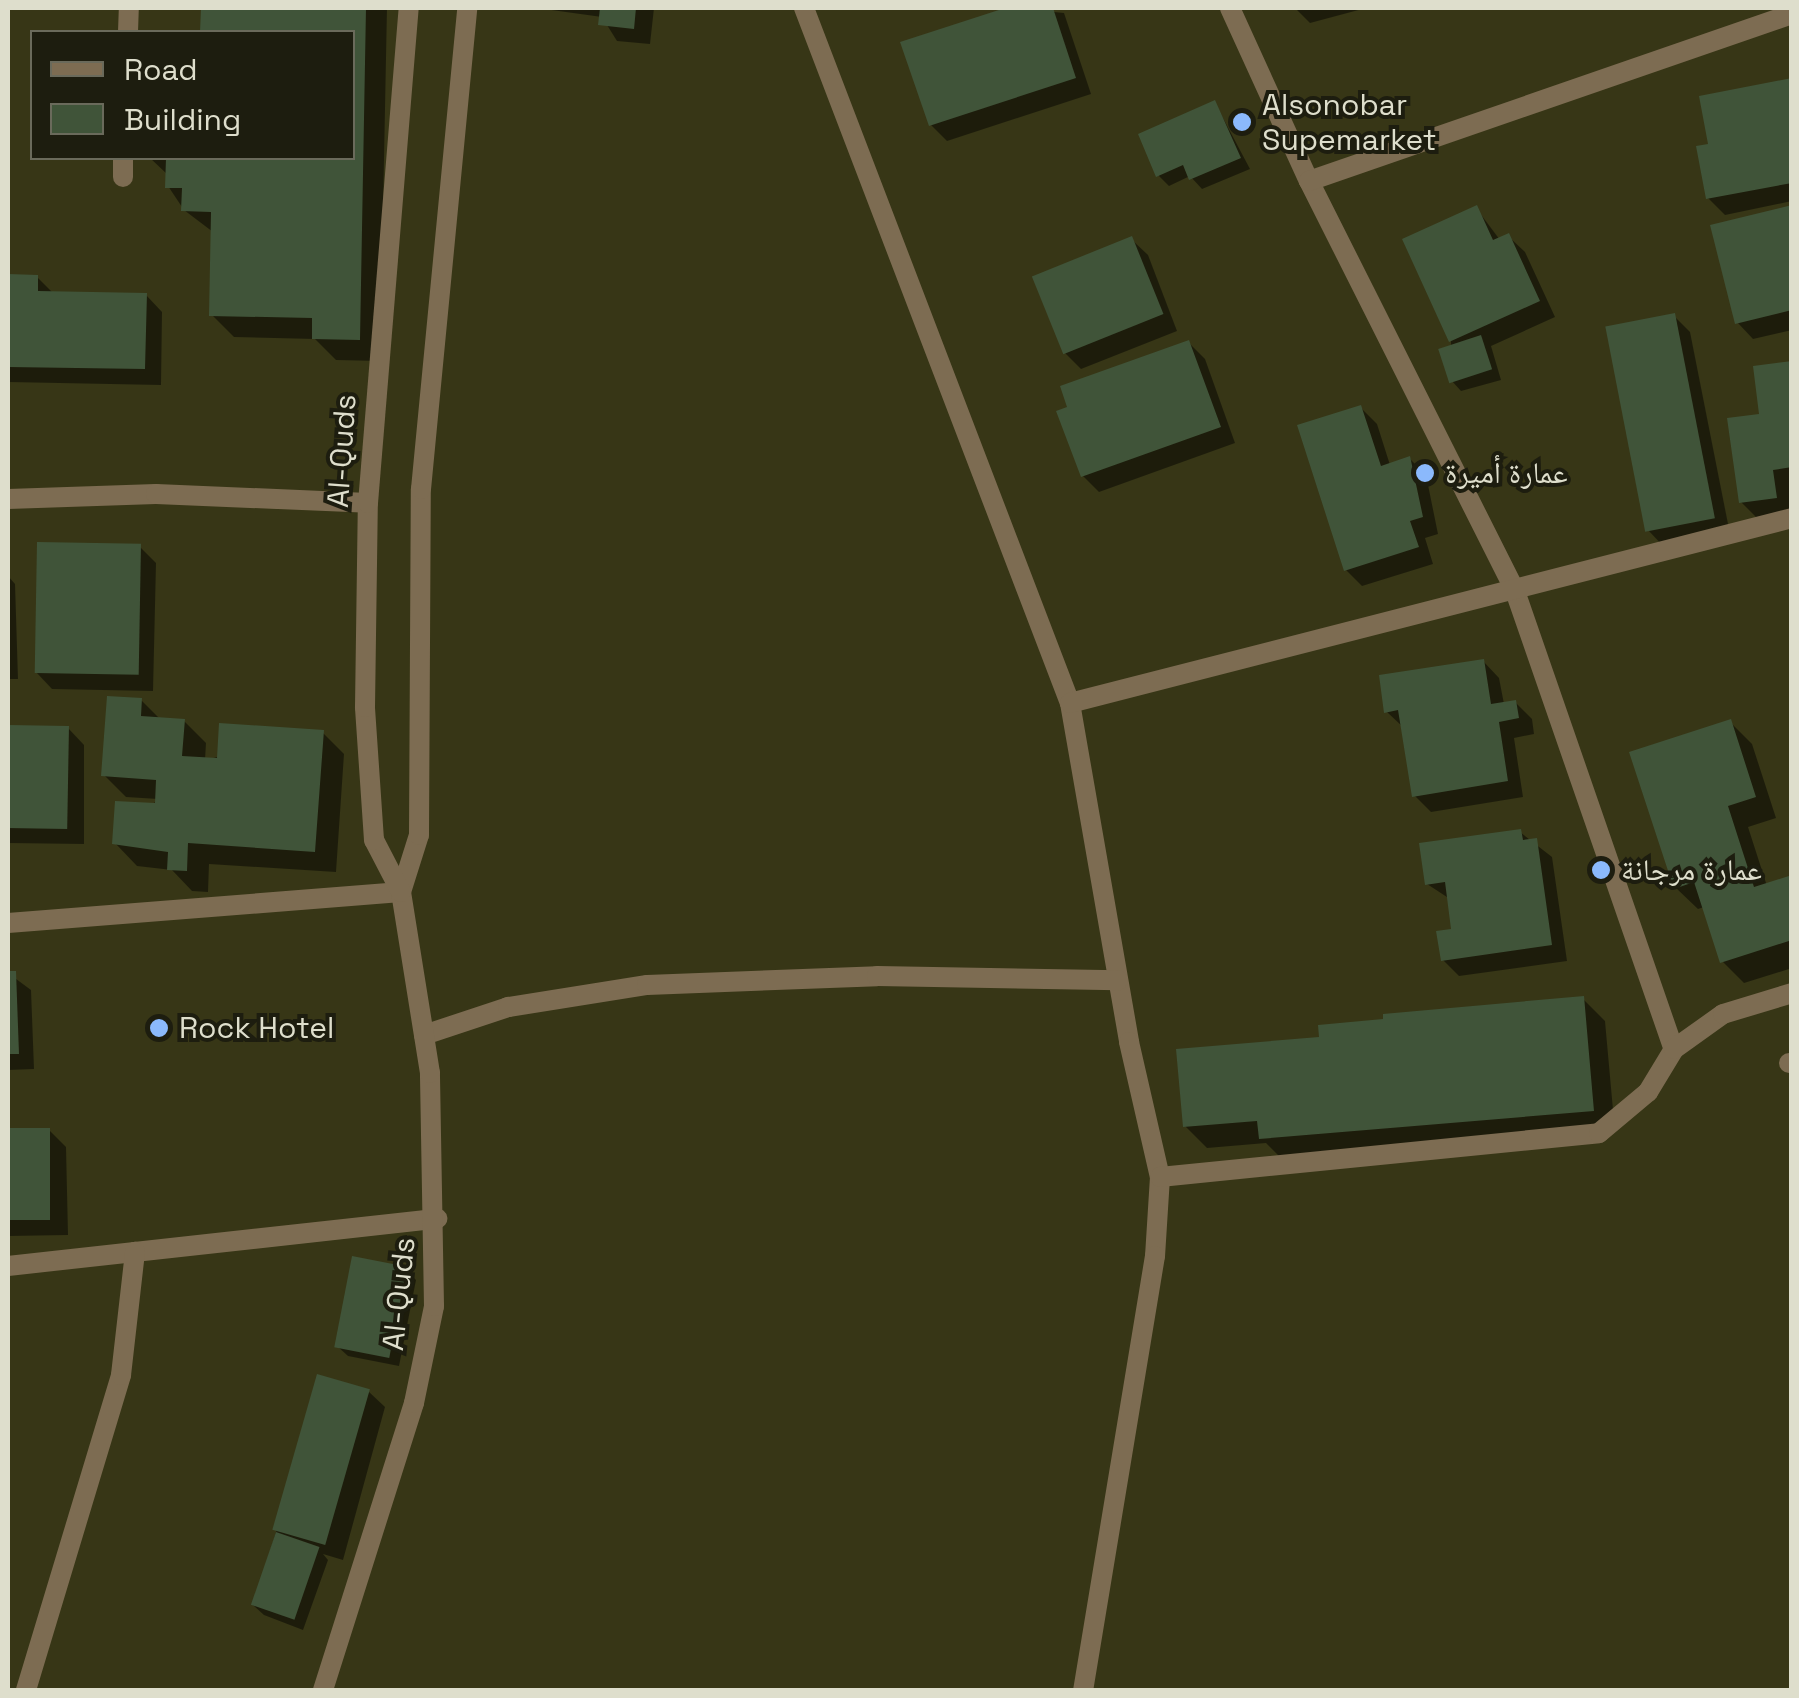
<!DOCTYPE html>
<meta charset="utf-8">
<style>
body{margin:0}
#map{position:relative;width:1799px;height:1698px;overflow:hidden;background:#373616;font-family:"Space Grotesk","Noto Naskh Arabic",sans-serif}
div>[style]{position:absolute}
.shadow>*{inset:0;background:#0007}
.building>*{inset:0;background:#405439;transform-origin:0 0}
.service>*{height:20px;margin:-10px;padding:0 10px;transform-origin:10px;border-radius:10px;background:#7d6c52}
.minor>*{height:20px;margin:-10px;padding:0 10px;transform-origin:10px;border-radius:10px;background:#7d6c52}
.tertiary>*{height:20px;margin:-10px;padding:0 10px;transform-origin:10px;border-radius:10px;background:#7d6c52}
.dots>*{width:28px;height:28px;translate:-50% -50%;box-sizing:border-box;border:5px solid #1d1d0f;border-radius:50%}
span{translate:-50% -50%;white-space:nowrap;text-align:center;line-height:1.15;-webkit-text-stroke:8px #1d1d0f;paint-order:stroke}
.poi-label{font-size:30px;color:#dedecc}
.left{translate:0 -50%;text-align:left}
.street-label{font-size:30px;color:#dedecc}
.frame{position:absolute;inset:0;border:10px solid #dedecc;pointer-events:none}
.legend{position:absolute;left:30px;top:30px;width:325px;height:130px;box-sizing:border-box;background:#1d1d0f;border:2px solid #6a6a5b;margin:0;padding:12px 18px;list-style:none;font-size:30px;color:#dedecc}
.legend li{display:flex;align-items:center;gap:20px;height:50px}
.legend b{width:50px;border:2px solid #6a6a5b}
</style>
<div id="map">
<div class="shadow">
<div style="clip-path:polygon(203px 8px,387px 8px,380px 361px,336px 360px,315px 339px,234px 337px,212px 315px,213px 232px,184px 210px,168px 186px,168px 175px,150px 158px,352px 158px,352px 32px,203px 32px)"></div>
<div style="clip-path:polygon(537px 8px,654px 8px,650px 44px,617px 41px,602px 17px)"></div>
<div style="clip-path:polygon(1013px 8px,1064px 13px,1091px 94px,947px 141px,931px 125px,904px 44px)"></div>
<div style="clip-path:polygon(1295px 8px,1366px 8px,1310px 23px)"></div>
<div style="clip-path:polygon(1792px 81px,1792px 201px,1725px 215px,1708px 198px,1711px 146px)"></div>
<div style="clip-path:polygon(1215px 103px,1250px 169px,1202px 189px,1190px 176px,1169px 186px,1158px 175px)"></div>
<div style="clip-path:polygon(1792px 207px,1792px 330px,1753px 339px,1737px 322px)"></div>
<div style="clip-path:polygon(1476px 208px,1500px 240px,1508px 236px,1525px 252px,1555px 317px,1491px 346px,1501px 380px,1461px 391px,1451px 380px,1451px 340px)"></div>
<div style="clip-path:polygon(1131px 239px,1148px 255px,1177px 331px,1081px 369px,1064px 352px)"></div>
<div style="clip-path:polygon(8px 277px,37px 277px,53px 293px,146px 295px,162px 312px,161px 385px,8px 382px)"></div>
<div style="clip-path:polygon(1674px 316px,1690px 332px,1730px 534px,1664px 547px,1648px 530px)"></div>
<div style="clip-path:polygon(1188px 342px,1205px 359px,1235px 443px,1099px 492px,1083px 476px)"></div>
<div style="clip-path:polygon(1792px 363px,1792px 520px,1763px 524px,1741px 502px,1762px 416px)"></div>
<div style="clip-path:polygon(1361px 408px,1377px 424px,1390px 465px,1410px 459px,1426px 475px,1438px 534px,1425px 538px,1433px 564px,1362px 586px,1346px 570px)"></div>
<div style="clip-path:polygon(139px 546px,156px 563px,153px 691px,52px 689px,36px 672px)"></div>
<div style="clip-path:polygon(8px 576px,15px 584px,18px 679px,8px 679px)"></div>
<div style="clip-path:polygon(1483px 661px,1499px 678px,1504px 704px,1515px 702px,1532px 719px,1534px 734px,1514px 738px,1523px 797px,1431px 812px,1414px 795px,1404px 728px,1387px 712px)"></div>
<div style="clip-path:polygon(141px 700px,161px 720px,184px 721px,206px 743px,205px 760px,322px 732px,344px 754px,336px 872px,209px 864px,208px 892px,192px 891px,172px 870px,137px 866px,115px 843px,158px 799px,126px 797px,104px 775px)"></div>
<div style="clip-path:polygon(1730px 722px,1752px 744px,1776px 818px,1748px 827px,1767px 886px,1792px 878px,1792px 968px,1744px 983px,1722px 961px,1704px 907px,1698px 909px,1676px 888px)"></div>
<div style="clip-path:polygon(8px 728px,68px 728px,84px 745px,84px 844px,8px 843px)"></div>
<div style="clip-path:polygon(1520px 832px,1552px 857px,1567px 961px,1459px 976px,1443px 960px,1454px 931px,1450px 899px,1427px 884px)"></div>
<div style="clip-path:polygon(8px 973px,31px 990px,34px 1069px,8px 1070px)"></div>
<div style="clip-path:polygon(1583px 999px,1605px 1021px,1615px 1132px,1283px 1160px,1266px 1143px,1207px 1148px,1185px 1126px,1322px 1039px)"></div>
<div style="clip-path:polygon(49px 1130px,66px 1147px,68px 1235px,8px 1236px,8px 1131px)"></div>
<div style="clip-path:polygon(405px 1269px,416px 1280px,399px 1366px,348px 1356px,337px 1346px)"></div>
<div style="clip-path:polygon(368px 1391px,385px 1407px,343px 1560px,323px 1554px,328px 1560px,303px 1630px,264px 1615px,253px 1605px,277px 1529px)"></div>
</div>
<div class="building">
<div style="clip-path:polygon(201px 8px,366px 8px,360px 340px,312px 339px,312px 318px,209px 316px,211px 212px,181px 211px,182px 188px,165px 188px,166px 158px,352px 158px,352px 32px,200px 32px)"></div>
<div style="clip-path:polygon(600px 8px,636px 8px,634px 29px,598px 25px)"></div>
<div style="clip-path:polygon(1005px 8px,1053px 8px,1076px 78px,929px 126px,900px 42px)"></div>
<div style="clip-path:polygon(1792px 78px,1792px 183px,1706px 199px,1696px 146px,1708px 144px,1699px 96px)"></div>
<div style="clip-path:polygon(1215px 100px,1241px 158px,1189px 180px,1183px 165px,1156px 177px,1138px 134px)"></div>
<div style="clip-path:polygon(1477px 205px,1493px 240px,1509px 233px,1540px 301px,1449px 342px,1402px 239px)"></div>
<div style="clip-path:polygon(1792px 205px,1792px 310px,1735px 324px,1710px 225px)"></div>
<div style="left:1132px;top:236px;width:84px;height:108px;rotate:68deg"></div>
<div style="clip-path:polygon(8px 274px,38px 275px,38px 291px,147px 293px,145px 369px,8px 367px)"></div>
<div style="left:1675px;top:313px;width:209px;height:71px;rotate:79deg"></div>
<div style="left:1481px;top:335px;width:36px;height:45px;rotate:72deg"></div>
<div style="clip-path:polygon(1189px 340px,1221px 427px,1081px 477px,1056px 411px,1067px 407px,1060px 386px)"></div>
<div style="clip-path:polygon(1792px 361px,1792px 467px,1773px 470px,1777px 498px,1739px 503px,1727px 418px,1759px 414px,1753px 366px)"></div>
<div style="clip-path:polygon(1361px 405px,1381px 466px,1410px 456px,1423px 517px,1410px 521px,1419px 547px,1344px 571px,1297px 425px)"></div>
<div style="left:37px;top:542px;width:104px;height:131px;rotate:1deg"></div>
<div style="clip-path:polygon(1484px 659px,1491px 704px,1516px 700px,1519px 718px,1499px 722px,1508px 781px,1412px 797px,1398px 710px,1384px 713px,1379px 675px)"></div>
<div style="clip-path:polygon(107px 696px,142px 698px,141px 716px,185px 719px,182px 756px,217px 758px,219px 723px,324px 730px,315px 852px,188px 843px,187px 871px,167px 870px,168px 852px,112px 844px,115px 801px,155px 803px,156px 780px,101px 776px)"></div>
<div style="clip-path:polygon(1731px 719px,1756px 797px,1728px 806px,1754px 887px,1792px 875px,1792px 940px,1720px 963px,1694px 882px,1674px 889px,1629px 752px)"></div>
<div style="left:8px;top:725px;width:61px;height:103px;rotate:1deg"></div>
<div style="clip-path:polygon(1521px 829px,1523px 840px,1537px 838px,1552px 945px,1441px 961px,1436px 931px,1451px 929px,1445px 882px,1425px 885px,1419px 843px)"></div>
<div style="clip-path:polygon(8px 971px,16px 971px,19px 1054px,8px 1054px)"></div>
<div style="clip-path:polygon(1584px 996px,1594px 1111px,1259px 1139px,1257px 1121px,1183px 1127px,1176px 1049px,1319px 1037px,1318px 1025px,1383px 1019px,1383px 1014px)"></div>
<div style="left:8px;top:1128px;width:42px;height:92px"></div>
<div style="left:352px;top:1256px;width:56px;height:93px;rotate:11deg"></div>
<div style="left:317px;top:1374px;width:55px;height:162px;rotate:16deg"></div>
<div style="left:276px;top:1532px;width:46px;height:77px;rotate:19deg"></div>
</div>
<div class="service">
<div style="left:128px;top:32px;width:24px;rotate:-88deg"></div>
<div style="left:123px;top:177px;width:19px;rotate:-90deg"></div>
<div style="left:1789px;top:1063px;width:3px"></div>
</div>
<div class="minor">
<div style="left:804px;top:8px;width:744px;rotate:69.06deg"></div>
<div style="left:1070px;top:703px;width:344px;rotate:80.1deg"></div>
<div style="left:1129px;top:1042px;width:139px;rotate:77.1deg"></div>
<div style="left:1160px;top:1177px;width:79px;rotate:93.6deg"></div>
<div style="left:1155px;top:1256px;width:440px;rotate:99.4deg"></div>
<div style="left:1230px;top:8px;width:190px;rotate:65.5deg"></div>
<div style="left:1309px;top:181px;width:459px;rotate:63.3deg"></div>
<div style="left:1515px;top:591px;width:485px;rotate:70.9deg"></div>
<div style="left:1309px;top:181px;width:511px;rotate:-19.07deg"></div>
<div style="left:8px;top:499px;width:148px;rotate:-1.9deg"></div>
<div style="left:156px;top:494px;width:212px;rotate:2.4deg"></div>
<div style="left:1070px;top:703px;width:745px;rotate:-14.37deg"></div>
<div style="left:8px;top:923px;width:394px;rotate:-4.5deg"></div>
<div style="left:424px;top:1035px;width:89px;rotate:-18.4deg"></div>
<div style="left:508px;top:1007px;width:141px;rotate:-9deg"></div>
<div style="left:647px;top:985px;width:230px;rotate:-2.2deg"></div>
<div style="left:877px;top:976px;width:241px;rotate:1deg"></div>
<div style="left:1160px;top:1177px;width:441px;rotate:-5.7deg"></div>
<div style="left:1599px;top:1133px;width:64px;rotate:-39.9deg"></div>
<div style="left:1648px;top:1092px;width:50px;rotate:-58.8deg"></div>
<div style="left:1674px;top:1049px;width:60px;rotate:-35.5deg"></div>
<div style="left:1723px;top:1014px;width:72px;rotate:-16.9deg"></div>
<div style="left:8px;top:1266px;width:432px;rotate:-6.3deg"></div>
<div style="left:26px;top:1690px;width:329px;rotate:-73.2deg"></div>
<div style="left:121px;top:1375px;width:124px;rotate:-83.5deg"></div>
</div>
<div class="tertiary">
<div style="left:401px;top:892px;width:60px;rotate:-72.5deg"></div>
<div style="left:419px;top:835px;width:346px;rotate:-89.7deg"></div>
<div style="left:421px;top:489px;width:483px;rotate:-84.5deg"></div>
<div style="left:323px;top:1690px;width:301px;rotate:-72.4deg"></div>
<div style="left:414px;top:1403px;width:99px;rotate:-78.3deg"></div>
<div style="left:434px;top:1306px;width:233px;rotate:-91deg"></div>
<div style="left:430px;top:1073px;width:183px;rotate:-99.1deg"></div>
<div style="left:401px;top:892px;width:59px;rotate:-117.4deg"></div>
<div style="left:374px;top:840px;width:133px;rotate:-93.9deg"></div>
<div style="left:365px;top:707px;width:204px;rotate:-89.2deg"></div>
<div style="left:368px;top:503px;width:497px;rotate:-85.3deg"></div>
</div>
<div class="dots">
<div style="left:1242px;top:122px;background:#8bb9fc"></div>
<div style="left:1425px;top:473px;background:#8bb9fc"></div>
<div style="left:1601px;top:870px;background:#8bb9fc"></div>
<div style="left:159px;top:1028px;background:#8bb9fc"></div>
</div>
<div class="poi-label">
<span class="left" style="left:1262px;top:122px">Alsonobar<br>Supemarket</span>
<span class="left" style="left:1445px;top:473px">عمارة أميرة</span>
<span class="left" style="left:1621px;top:870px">عمارة مرجانة</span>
<span class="left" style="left:179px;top:1028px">Rock Hotel</span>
</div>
<div class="street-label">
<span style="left:342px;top:451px;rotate:-86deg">Al-Quds</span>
<span style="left:399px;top:1294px;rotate:-84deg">Al-Quds</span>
</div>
<div class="frame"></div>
<ul class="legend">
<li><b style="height:12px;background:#7d6c52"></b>Road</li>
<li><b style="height:28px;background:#405439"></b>Building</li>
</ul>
</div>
